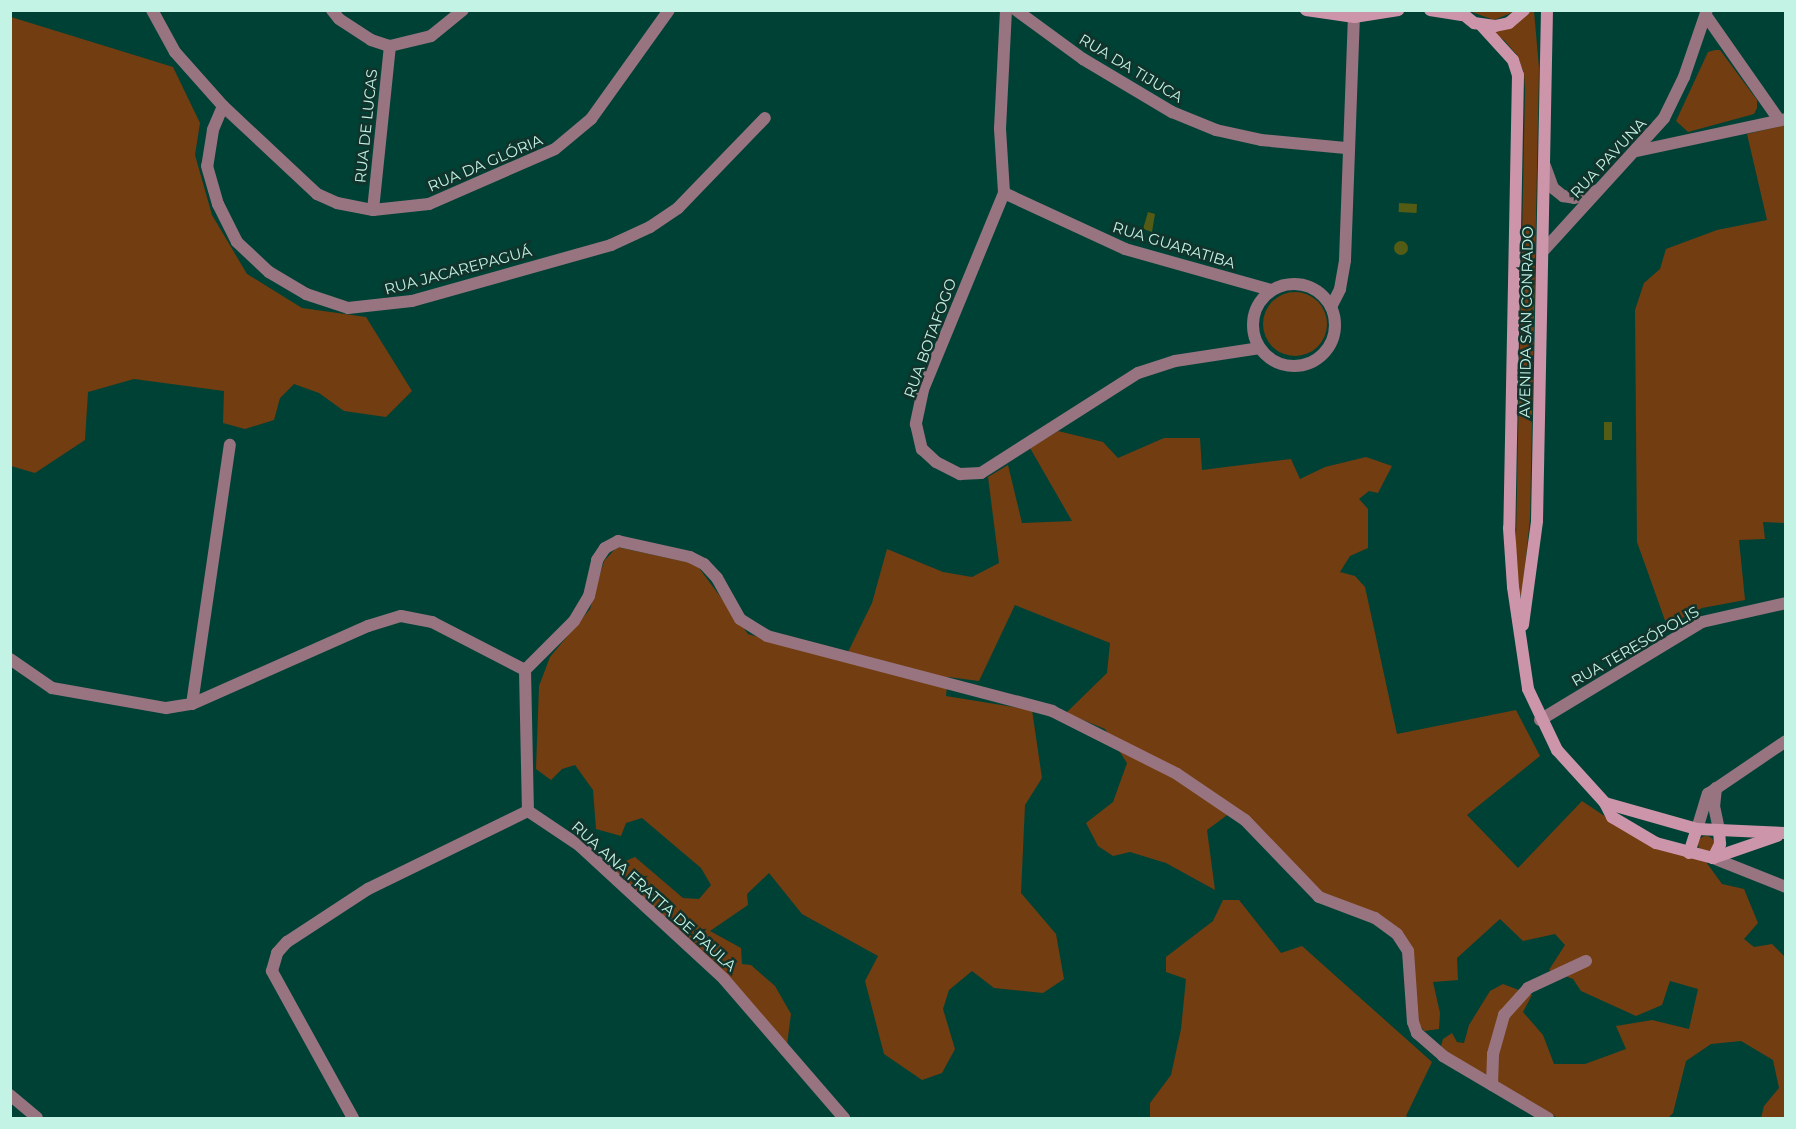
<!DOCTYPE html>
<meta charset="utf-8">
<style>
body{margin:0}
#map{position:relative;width:1796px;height:1129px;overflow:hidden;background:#004135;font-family:Montserrat,sans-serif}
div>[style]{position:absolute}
.green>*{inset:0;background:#723d11}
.round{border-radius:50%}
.water>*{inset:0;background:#545b14;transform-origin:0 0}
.street>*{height:12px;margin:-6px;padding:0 6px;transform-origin:6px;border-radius:6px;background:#977480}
.street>.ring{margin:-6px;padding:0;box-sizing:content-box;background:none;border:12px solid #977480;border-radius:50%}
.secondary>*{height:12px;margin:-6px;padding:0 6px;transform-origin:6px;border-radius:6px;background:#cd95aa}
span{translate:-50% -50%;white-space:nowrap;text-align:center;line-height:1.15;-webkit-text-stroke:5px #11332b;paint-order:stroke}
.street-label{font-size:15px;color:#c3f3e5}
.frame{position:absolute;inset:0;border:12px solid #c3f3e5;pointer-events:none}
</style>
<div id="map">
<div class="green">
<div style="clip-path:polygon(1469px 11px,1516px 11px,1494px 20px)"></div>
<div style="clip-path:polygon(1528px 11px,1534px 11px,1539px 68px,1530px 518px,1522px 597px,1515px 587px,1525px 91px,1524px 73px,1517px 55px,1504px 40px,1489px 31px)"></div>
<div style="clip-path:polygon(11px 17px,173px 67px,200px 123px,195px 155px,212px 215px,247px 274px,302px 308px,366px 317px,412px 391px,386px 417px,344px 411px,319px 393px,294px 384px,280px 398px,274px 420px,245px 429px,223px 423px,224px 391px,134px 379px,88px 392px,85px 440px,35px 473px,11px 466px)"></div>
<div style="clip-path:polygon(1715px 50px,1720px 50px,1757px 100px,1757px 108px,1754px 114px,1688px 132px,1676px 121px,1708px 52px)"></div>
<div style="clip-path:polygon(1785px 125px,1785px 523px,1763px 522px,1765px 539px,1739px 540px,1745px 600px,1702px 608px,1667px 626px,1637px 542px,1635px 310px,1644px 283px,1660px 269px,1666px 249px,1717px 230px,1767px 220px,1747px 134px)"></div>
<div class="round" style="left:1263px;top:292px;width:64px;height:64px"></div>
<div style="clip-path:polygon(1058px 431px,1103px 442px,1118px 458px,1164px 438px,1200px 438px,1202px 470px,1291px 459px,1300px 479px,1325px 467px,1366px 457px,1392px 466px,1378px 493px,1369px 491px,1359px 499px,1368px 509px,1368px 548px,1350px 556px,1340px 572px,1355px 576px,1365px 587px,1397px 734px,1516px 710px,1540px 756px,1467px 815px,1518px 868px,1582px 801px,1627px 831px,1701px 855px,1722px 884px,1744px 889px,1758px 923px,1744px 939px,1754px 947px,1772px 944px,1785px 957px,1785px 1118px,1761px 1118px,1764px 1106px,1779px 1088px,1773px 1060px,1741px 1041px,1711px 1044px,1686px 1061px,1673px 1113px,1668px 1118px,1558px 1118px,1458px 1061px,1441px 1046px,1443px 1039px,1452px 1033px,1457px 1042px,1464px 1043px,1469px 1025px,1490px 991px,1503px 984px,1532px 995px,1523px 1012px,1543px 1035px,1554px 1064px,1585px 1064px,1626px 1049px,1616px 1026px,1652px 1020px,1689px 1029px,1698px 989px,1670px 981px,1662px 1005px,1636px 1016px,1581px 991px,1573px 979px,1549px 970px,1565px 945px,1555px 934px,1523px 941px,1500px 919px,1457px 958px,1458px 980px,1433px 982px,1440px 1013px,1439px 1029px,1424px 1031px,1417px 1021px,1413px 948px,1389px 921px,1318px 892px,1230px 813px,1207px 830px,1215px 890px,1166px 863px,1130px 852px,1113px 856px,1098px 846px,1086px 823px,1113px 802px,1127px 763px,1105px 729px,1066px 713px,1107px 673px,1110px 643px,1015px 605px,979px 681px,948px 677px,946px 696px,1032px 710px,1042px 778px,1025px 805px,1021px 893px,1056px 934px,1064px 979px,1043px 993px,994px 988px,972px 971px,949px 990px,943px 1009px,955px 1049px,942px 1073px,922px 1080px,884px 1054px,865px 981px,878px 956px,802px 914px,769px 873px,747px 894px,748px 905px,710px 931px,741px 948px,742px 964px,751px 965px,775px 986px,791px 1014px,787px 1045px,614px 873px,623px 862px,635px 857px,683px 898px,699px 899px,711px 885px,701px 868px,642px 818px,626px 823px,621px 836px,596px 829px,593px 790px,575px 765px,562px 769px,551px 780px,536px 769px,539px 686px,550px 657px,590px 609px,604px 561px,617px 547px,696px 564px,748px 634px,840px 661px,848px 652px,872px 603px,887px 549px,943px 572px,972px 577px,999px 563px,988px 477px,1008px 465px,1022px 523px,1072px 521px,1030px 448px)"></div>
<div class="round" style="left:1698px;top:836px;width:16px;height:16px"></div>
<div style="clip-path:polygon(1223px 900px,1239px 900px,1281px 953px,1302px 946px,1432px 1062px,1406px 1116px,1409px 1118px,1150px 1118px,1150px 1103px,1171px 1075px,1181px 1029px,1186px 979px,1166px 972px,1166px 957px,1213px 921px)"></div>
</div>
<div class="water">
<div style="left:1399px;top:203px;width:18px;height:9px;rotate:3deg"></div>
<div style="clip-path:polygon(1148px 212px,1155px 214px,1152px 232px,1143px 229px)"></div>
<div class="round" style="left:1394px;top:241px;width:14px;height:14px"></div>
<div style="left:1604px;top:422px;width:8px;height:18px"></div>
</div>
<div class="street">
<div style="left:152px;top:10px;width:48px;rotate:61.3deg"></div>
<div style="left:175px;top:52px;width:72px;rotate:48.4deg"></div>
<div style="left:223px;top:106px;width:129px;rotate:43.1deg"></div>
<div style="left:317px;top:194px;width:22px;rotate:24deg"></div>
<div style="left:337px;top:203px;width:37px;rotate:11deg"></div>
<div style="left:373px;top:210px;width:56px;rotate:-6.1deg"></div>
<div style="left:429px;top:204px;width:137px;rotate:-23.6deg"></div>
<div style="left:555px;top:149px;width:47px;rotate:-39.8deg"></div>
<div style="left:591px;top:119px;width:134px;rotate:-54.4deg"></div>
<div style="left:332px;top:10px;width:11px;rotate:52deg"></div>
<div style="left:339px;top:19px;width:38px;rotate:33deg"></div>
<div style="left:371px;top:40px;width:20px;rotate:18deg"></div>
<div style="left:1006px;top:10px;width:119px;rotate:92.9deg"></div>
<div style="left:1000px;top:129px;width:64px;rotate:86.4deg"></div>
<div style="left:1004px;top:193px;width:213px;rotate:112.4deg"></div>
<div style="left:923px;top:390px;width:35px;rotate:102deg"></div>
<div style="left:916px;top:424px;width:26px;rotate:77deg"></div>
<div style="left:922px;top:449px;width:19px;rotate:43deg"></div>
<div style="left:936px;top:462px;width:27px;rotate:27deg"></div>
<div style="left:960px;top:474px;width:21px;rotate:-3deg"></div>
<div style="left:981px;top:473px;width:186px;rotate:-32.5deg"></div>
<div style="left:1138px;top:373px;width:39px;rotate:-18deg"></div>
<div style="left:1175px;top:361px;width:86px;rotate:-8.7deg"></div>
<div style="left:1016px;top:10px;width:83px;rotate:36.2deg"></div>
<div style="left:1083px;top:59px;width:104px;rotate:30.8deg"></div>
<div style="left:1172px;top:112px;width:48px;rotate:22.2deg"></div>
<div style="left:1216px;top:130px;width:46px;rotate:12.5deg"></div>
<div style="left:1261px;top:140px;width:85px;rotate:5.4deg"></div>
<div style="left:1707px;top:17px;width:126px;rotate:55deg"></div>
<div style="left:390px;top:46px;width:42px;rotate:-13.7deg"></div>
<div style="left:431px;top:36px;width:41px;rotate:-39.1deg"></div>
<div style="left:223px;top:106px;width:26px;rotate:113deg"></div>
<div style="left:213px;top:130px;width:36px;rotate:99deg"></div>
<div style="left:207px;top:166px;width:40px;rotate:74deg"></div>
<div style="left:218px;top:204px;width:42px;rotate:63.4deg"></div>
<div style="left:237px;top:242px;width:44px;rotate:43.2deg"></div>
<div style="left:269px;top:272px;width:43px;rotate:30.7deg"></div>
<div style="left:306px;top:294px;width:44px;rotate:18.4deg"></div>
<div style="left:348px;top:308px;width:64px;rotate:-6.2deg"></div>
<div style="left:412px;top:301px;width:207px;rotate:-15.7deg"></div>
<div style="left:611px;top:245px;width:43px;rotate:-24.8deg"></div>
<div style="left:650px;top:227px;width:34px;rotate:-34deg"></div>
<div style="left:678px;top:208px;width:125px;rotate:-46deg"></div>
<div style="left:1637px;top:151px;width:152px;rotate:-12.1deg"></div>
<div style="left:1545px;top:166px;width:23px;rotate:70deg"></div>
<div style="left:1553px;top:188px;width:13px;rotate:39deg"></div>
<div style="left:1563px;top:196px;width:11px;rotate:10deg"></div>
<div style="left:1574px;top:198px;width:25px;rotate:-18deg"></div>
<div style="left:1004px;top:193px;width:133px;rotate:24.8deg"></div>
<div style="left:1125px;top:249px;width:152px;rotate:15.7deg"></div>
<div style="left:373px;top:210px;width:165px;rotate:-84.1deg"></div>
<div style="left:1544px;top:250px;width:178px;rotate:-47.7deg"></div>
<div style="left:1664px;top:118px;width:46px;rotate:-64deg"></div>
<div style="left:1684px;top:77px;width:71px;rotate:-71.1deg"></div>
<div class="ring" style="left:1253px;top:284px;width:70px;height:70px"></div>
<div style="left:1331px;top:307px;width:20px;rotate:-63deg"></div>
<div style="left:1340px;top:289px;width:29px;rotate:-80deg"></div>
<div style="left:1345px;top:260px;width:243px;rotate:-87.9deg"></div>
<div style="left:10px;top:659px;width:51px;rotate:34.6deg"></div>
<div style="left:52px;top:688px;width:116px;rotate:10deg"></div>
<div style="left:166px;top:708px;width:26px;rotate:-9deg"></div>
<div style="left:192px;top:704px;width:193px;rotate:-23.9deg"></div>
<div style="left:368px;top:626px;width:34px;rotate:-17deg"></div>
<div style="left:401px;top:616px;width:32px;rotate:11deg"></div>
<div style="left:432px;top:622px;width:105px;rotate:27.3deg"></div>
<div style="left:525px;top:670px;width:69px;rotate:-45deg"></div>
<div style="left:574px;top:621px;width:29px;rotate:-59deg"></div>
<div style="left:589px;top:596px;width:37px;rotate:-77deg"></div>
<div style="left:597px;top:560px;width:14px;rotate:-56deg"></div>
<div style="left:605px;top:548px;width:15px;rotate:-28deg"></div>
<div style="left:618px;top:541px;width:74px;rotate:12.5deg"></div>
<div style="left:690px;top:557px;width:16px;rotate:27deg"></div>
<div style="left:704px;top:564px;width:19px;rotate:47deg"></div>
<div style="left:717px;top:578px;width:47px;rotate:60.7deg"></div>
<div style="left:740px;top:619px;width:32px;rotate:32deg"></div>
<div style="left:767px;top:636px;width:295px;rotate:14.7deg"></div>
<div style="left:1052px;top:711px;width:140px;rotate:26.7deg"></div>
<div style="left:1177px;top:774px;width:82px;rotate:34.1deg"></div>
<div style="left:1245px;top:820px;width:107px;rotate:46.1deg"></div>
<div style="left:1319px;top:897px;width:60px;rotate:20.6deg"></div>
<div style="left:1375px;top:918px;width:27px;rotate:36deg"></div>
<div style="left:1397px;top:934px;width:20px;rotate:57deg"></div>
<div style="left:1408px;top:951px;width:71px;rotate:86deg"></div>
<div style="left:1413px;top:1022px;width:12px;rotate:70deg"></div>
<div style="left:1417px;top:1033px;width:35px;rotate:41deg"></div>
<div style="left:1443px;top:1056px;width:122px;rotate:30.6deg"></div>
<div style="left:525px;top:670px;width:141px;rotate:88.8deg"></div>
<div style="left:192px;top:704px;width:262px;rotate:-81.7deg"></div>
<div style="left:1540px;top:720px;width:189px;rotate:-31.2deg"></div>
<div style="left:1702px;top:622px;width:86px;rotate:-12.7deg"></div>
<div style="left:1716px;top:788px;width:18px;rotate:96deg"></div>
<div style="left:1714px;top:806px;width:25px;rotate:78deg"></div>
<div style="left:528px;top:811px;width:63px;rotate:33.9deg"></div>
<div style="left:580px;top:846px;width:196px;rotate:42.7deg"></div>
<div style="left:724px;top:979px;width:184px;rotate:49.2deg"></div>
<div style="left:1697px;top:829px;width:37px;rotate:-73deg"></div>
<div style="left:1708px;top:794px;width:94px;rotate:-34.2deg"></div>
<div style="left:1713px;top:858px;width:79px;rotate:21.7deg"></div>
<div style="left:1492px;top:1085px;width:31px;rotate:-88deg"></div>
<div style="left:1493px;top:1054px;width:41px;rotate:-74.2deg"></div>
<div style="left:1504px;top:1015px;width:36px;rotate:-48deg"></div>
<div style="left:1528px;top:988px;width:64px;rotate:-25deg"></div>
<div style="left:10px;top:1095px;width:35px;rotate:40deg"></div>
<div style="left:353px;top:1118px;width:168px;rotate:-118.9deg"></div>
<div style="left:272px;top:971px;width:19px;rotate:-74deg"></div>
<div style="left:277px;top:953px;width:15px;rotate:-48deg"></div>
<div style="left:287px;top:942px;width:97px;rotate:-33.2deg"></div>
<div style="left:368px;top:889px;width:178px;rotate:-26deg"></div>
</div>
<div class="secondary">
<div style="left:1306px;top:10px;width:49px;rotate:8.3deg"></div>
<div style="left:1354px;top:17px;width:45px;rotate:-9deg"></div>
<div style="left:1430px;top:10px;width:32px;rotate:9deg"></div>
<div style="left:1458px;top:10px;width:21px;rotate:39deg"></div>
<div style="left:1474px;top:23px;width:21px;rotate:8deg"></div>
<div style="left:1495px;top:26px;width:14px;rotate:-12deg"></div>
<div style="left:1509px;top:23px;width:20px;rotate:-41deg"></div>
<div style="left:1481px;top:25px;width:47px;rotate:47.6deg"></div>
<div style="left:1513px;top:60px;width:16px;rotate:72deg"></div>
<div style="left:1518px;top:75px;width:453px;rotate:91.1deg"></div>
<div style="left:1509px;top:528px;width:59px;rotate:86.1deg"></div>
<div style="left:1513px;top:587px;width:103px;rotate:81.6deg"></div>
<div style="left:1528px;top:689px;width:68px;rotate:64.6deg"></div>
<div style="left:1557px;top:750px;width:72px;rotate:47.8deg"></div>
<div style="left:1605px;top:803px;width:16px;rotate:63deg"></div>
<div style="left:1612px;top:817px;width:51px;rotate:30.6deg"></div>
<div style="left:1656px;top:843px;width:59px;rotate:14.7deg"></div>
<div style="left:1523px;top:625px;width:105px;rotate:-82.3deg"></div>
<div style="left:1537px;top:521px;width:511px;rotate:-88.88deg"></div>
<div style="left:1605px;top:803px;width:96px;rotate:15.8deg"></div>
<div style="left:1697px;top:829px;width:88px;rotate:2.6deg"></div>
<div style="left:1689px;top:853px;width:25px;rotate:-72deg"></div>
<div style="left:1713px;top:858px;width:68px;rotate:-19deg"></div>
<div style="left:1713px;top:858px;width:16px;rotate:-63deg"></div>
<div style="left:1720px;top:844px;width:14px;rotate:-94deg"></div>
</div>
<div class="street-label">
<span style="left:1131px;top:68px;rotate:31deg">RUA DA TIJUCA</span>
<span style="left:366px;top:126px;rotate:-84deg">RUA DE LUCAS</span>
<span style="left:1608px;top:158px;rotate:-47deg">RUA PAVUNA</span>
<span style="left:485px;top:163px;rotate:-23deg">RUA DA GLÓRIA</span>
<span style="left:1174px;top:245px;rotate:17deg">RUA GUARATIBA</span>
<span style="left:458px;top:270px;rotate:-15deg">RUA JACAREPAGUÁ</span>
<span style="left:1526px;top:322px;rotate:-89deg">AVENIDA SAN CONRADO</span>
<span style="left:930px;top:338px;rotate:-70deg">RUA BOTAFOGO</span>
<span style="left:1635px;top:646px;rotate:-30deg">RUA TERESÓPOLIS</span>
<span style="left:654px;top:896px;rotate:42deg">RUA ANA FRATTA DE PAULA</span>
</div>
<div class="frame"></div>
</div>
